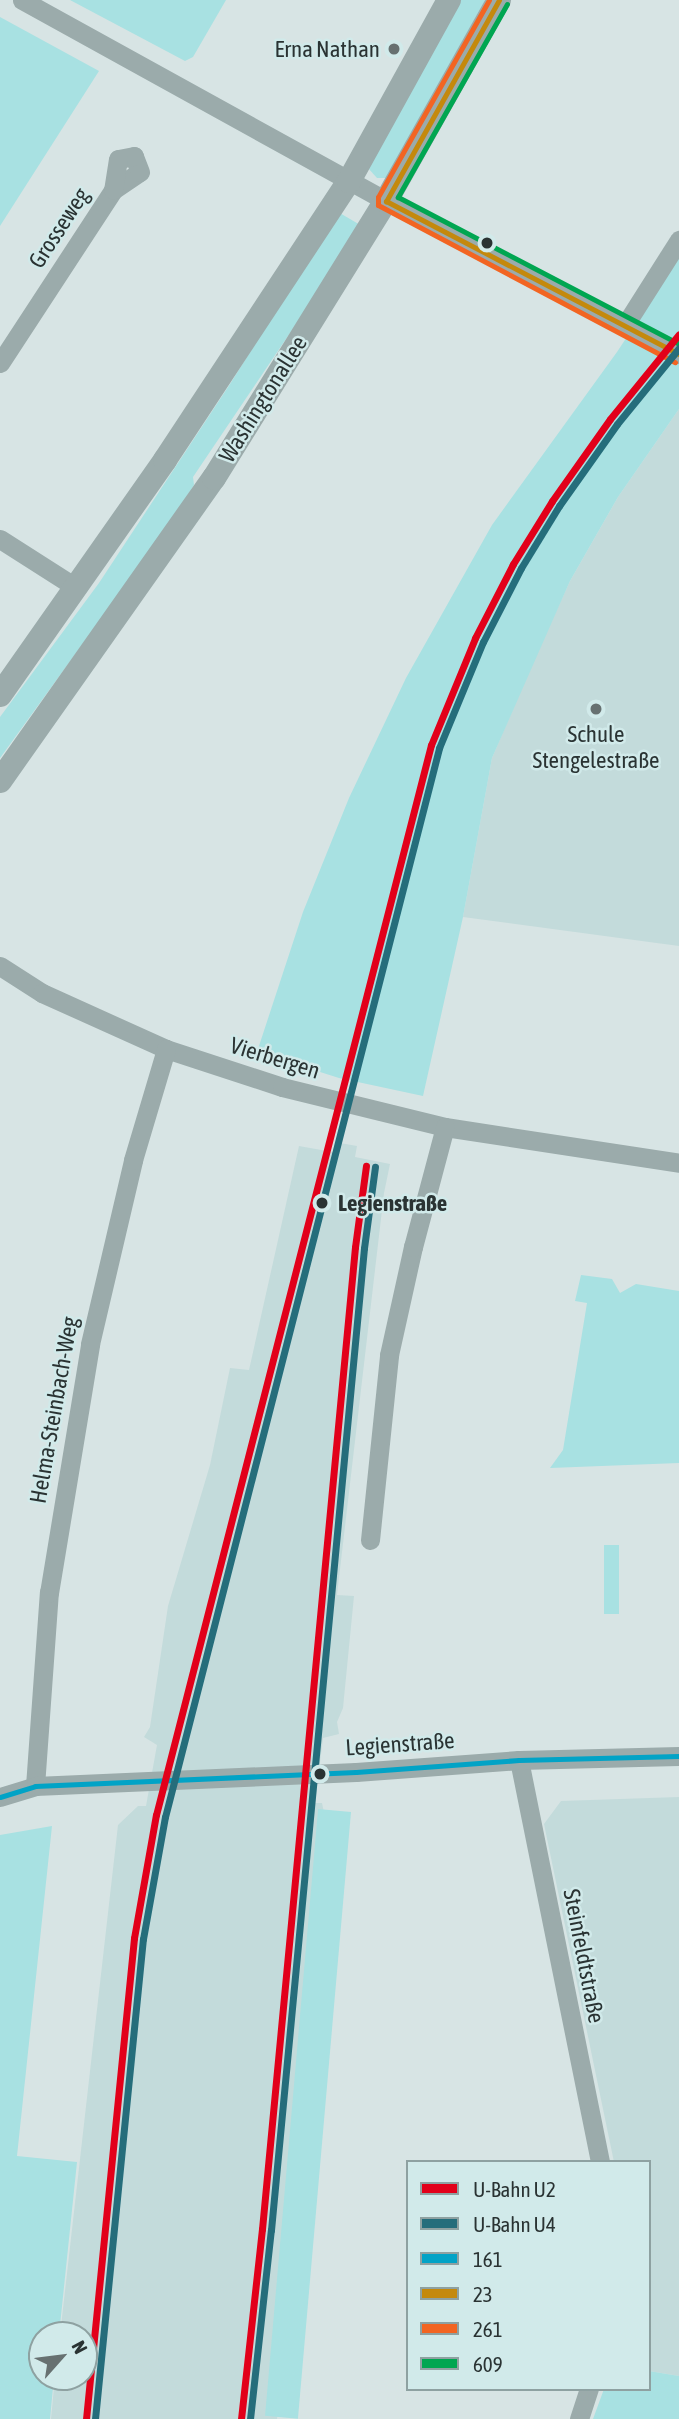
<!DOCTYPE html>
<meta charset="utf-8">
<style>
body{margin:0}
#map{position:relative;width:679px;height:2419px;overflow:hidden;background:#d7e4e4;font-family:"Asap Condensed",sans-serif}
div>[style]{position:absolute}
.built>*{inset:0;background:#c3dbdb}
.green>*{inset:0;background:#a8e1e2;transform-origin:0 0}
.minor>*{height:19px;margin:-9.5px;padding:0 9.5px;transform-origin:9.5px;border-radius:9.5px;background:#9babab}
.tertiary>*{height:24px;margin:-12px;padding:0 12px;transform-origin:12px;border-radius:12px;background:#9babab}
.bus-1>*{height:5px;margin:-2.5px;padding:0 2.5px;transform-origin:2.5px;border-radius:2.5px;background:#02a3c6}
.bus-2>*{height:5px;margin:-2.5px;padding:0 2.5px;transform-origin:2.5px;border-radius:2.5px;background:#c4890d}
.bus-3>*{height:5px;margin:-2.5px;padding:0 2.5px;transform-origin:2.5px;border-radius:2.5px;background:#f26522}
.bus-4>*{height:5px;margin:-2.5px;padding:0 2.5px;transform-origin:2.5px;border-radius:2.5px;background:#00a651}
.metro-1>*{height:7px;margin:-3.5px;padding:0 3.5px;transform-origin:3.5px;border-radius:3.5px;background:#e2001a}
.metro-2>*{height:7px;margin:-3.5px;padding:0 3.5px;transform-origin:3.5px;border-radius:3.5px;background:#256d7b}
.dots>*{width:19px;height:19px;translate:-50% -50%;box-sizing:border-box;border:4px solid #d1eaea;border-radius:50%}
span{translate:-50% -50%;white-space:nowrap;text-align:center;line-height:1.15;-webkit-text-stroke:5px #d1eaea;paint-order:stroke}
.poi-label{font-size:23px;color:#2a3333}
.right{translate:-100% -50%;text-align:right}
.street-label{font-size:23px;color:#2a3333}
.stop-label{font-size:23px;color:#2a3333;font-weight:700}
.left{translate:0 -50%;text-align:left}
.legend{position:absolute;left:406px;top:2160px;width:245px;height:231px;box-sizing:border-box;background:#d1eaea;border:2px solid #8ea1a1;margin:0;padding:9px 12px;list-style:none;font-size:21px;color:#2a3333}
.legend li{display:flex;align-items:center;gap:14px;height:35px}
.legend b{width:35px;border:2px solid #8ea1a1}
.north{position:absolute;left:28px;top:2321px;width:70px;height:70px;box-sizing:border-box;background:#d1eaea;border:2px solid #8ea1a1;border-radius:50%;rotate:62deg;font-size:19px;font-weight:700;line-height:28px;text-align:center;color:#2a3333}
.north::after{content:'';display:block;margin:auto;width:24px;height:32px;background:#677171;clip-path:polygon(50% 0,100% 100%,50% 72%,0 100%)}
</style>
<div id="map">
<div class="built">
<div style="clip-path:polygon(679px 409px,679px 946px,463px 917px,492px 758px,534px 660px,570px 581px,618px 497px)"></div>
<div style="clip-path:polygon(340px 1143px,357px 1146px,355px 1157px,390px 1164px,384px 1193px,337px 1595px,354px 1596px,343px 1708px,337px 1722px,339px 1734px,323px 1738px,315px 1803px,322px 1803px,334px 1861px,277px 2419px,51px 2419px,55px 2377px,84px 2377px,84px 2335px,60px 2335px,118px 1825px,138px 1806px,146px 1806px,157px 1745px,144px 1737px,150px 1727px,168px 1606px,210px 1465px,230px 1368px,249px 1370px,299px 1146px,338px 1153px)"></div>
<div style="clip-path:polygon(679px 1797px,679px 2376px,649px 2371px,649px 2162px,614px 2162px,544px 1824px,561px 1801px)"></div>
</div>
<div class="green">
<div style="clip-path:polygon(70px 0,226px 0,193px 57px,185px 61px)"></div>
<div style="clip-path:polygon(455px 0,485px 0,387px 178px,377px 178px,368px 168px)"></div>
<div style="clip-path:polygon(0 17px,99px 71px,0 226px)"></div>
<div style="clip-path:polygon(338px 212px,362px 226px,193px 477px,194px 485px,168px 526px,0 758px,0 717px,99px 583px,230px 384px)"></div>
<div style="clip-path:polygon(679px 258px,679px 409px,618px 497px,570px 581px,492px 758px,463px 917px,423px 1096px,339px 1078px,257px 1052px,303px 912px,349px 798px,406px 678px,492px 525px,617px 352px)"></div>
<div style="clip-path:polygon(581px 1275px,612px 1279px,620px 1293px,636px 1284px,679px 1291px,679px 1463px,550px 1468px,563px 1450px,587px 1303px,575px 1301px)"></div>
<div style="left:604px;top:1545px;width:15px;height:69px"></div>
<div style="left:351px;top:1812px;width:609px;height:33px;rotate:95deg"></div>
<div style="clip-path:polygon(52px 1826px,17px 2156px,77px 2162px,59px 2335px,42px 2335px,42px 2377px,54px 2377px,50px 2419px,0 2419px,0 1835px)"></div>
<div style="clip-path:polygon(649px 2371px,679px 2376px,679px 2419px,593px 2419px,604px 2389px,649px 2389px)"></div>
</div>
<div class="minor">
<div style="left:22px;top:0;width:408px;rotate:28.9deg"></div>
<div style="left:379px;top:197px;width:339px;rotate:27.6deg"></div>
<div style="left:625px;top:325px;width:101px;rotate:-57.6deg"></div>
<div style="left:0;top:363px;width:207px;rotate:-56.8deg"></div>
<div style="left:113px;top:190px;width:32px;rotate:-34deg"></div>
<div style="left:140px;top:172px;width:17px;rotate:-111deg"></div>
<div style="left:134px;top:156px;width:16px;rotate:169deg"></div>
<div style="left:118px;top:159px;width:31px;rotate:99deg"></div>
<div style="left:0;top:539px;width:91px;rotate:32.5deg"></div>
<div style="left:0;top:966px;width:50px;rotate:32.7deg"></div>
<div style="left:42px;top:993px;width:136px;rotate:24.3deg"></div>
<div style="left:166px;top:1049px;width:122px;rotate:18.1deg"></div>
<div style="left:282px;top:1087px;width:168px;rotate:13.8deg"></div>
<div style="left:445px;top:1127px;width:237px;rotate:8.7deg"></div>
<div style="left:370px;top:1540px;width:186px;rotate:-84.1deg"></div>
<div style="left:389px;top:1355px;width:111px;rotate:-77.5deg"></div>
<div style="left:413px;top:1247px;width:124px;rotate:-75.1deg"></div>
<div style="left:519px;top:1760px;width:410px;rotate:78.6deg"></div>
<div style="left:35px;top:1786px;width:194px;rotate:-85.9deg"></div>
<div style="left:49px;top:1593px;width:252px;rotate:-80.6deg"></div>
<div style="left:90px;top:1344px;width:189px;rotate:-76.8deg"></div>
<div style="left:133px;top:1160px;width:116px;rotate:-73.4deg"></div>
<div style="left:0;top:1797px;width:37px;rotate:-17deg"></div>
<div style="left:35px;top:1786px;width:321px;rotate:-2.5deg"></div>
<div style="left:356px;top:1772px;width:163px;rotate:-4.2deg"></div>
<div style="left:519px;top:1760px;width:160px;rotate:-1.4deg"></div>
<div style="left:579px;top:2419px;width:32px;rotate:-72deg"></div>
</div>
<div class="tertiary">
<div style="left:0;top:695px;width:287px;rotate:-54.9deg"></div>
<div style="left:165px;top:460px;width:334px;rotate:-56.6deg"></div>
<div style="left:349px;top:181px;width:207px;rotate:-61.1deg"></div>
<div style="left:0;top:781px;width:371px;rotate:-54.8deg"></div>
<div style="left:214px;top:478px;width:326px;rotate:-58.2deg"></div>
<div style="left:386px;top:201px;width:231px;rotate:-60.7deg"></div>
</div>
<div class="bus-1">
<div style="left:0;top:1797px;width:37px;rotate:-17deg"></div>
<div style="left:35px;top:1786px;width:321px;rotate:-2.5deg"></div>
<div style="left:356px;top:1772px;width:163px;rotate:-4.2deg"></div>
<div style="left:519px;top:1760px;width:160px;rotate:-1.4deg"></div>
</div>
<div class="bus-2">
<div style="left:499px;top:0;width:231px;rotate:119.3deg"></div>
<div style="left:386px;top:201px;width:331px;rotate:27.6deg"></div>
</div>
<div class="bus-3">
<div style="left:489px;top:0;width:226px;rotate:119.4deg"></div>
<div style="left:378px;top:197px;width:8px;rotate:90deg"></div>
<div style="left:378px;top:205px;width:336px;rotate:27.9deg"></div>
</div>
<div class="bus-4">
<div style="left:507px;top:4px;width:222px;rotate:119.5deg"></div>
<div style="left:398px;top:197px;width:317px;rotate:27.6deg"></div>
</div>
<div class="metro-1">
<div style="left:86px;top:2419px;width:483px;rotate:-84.3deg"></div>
<div style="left:134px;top:1938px;width:125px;rotate:-79.9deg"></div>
<div style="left:156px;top:1815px;width:1105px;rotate:-75.59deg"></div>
<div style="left:431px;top:745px;width:116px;rotate:-67.6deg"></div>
<div style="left:475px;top:638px;width:83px;rotate:-62.8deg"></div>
<div style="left:513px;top:564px;width:74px;rotate:-58.2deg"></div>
<div style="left:552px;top:501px;width:100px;rotate:-54.7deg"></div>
<div style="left:610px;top:419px;width:109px;rotate:-50.9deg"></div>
<div style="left:241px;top:2419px;width:191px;rotate:-83.7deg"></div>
<div style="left:262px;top:2229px;width:986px;rotate:-84.59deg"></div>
<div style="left:355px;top:1247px;width:82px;rotate:-82.3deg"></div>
</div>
<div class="metro-2">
<div style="left:95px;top:2419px;width:482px;rotate:-84.3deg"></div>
<div style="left:143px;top:1939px;width:124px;rotate:-79.8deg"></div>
<div style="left:165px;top:1817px;width:1104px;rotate:-75.62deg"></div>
<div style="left:439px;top:748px;width:115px;rotate:-67.5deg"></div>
<div style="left:483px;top:642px;width:83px;rotate:-62.8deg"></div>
<div style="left:521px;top:568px;width:73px;rotate:-58.5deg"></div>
<div style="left:559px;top:506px;width:100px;rotate:-54.7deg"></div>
<div style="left:617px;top:424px;width:98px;rotate:-50.8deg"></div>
<div style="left:250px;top:2419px;width:190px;rotate:-83.7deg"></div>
<div style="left:271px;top:2230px;width:986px;rotate:-84.59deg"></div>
<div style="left:364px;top:1248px;width:82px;rotate:-82.3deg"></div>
</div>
<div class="dots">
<div style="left:394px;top:49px;background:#677171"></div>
<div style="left:487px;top:243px;background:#2a3333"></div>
<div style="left:596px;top:709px;background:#677171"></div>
<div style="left:322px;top:1203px;background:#2a3333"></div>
<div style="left:320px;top:1774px;background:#2a3333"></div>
</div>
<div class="poi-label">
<span class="right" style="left:380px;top:49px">Erna Nathan</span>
<span style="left:596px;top:747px">Schule<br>Stengelestraße</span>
</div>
<div class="street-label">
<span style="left:59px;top:228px;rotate:-57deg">Grosseweg</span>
<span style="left:263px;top:399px;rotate:-58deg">Washingtonallee</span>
<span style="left:275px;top:1058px;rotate:17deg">Vierbergen</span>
<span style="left:54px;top:1410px;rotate:-80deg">Helma-Steinbach-Weg</span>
<span style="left:400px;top:1744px;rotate:-4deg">Legienstraße</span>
<span style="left:584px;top:1956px;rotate:79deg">Steinfeldtstraße</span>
</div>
<div class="stop-label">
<span class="left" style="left:338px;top:1203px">Legienstraße</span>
</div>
<ul class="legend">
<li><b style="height:9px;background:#e2001a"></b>U-Bahn U2</li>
<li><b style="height:9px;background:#256d7b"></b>U-Bahn U4</li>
<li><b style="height:9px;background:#02a3c6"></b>161</li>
<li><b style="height:9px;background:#c4890d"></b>23</li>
<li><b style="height:9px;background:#f26522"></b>261</li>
<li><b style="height:9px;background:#00a651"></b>609</li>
</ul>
<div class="north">N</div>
</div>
